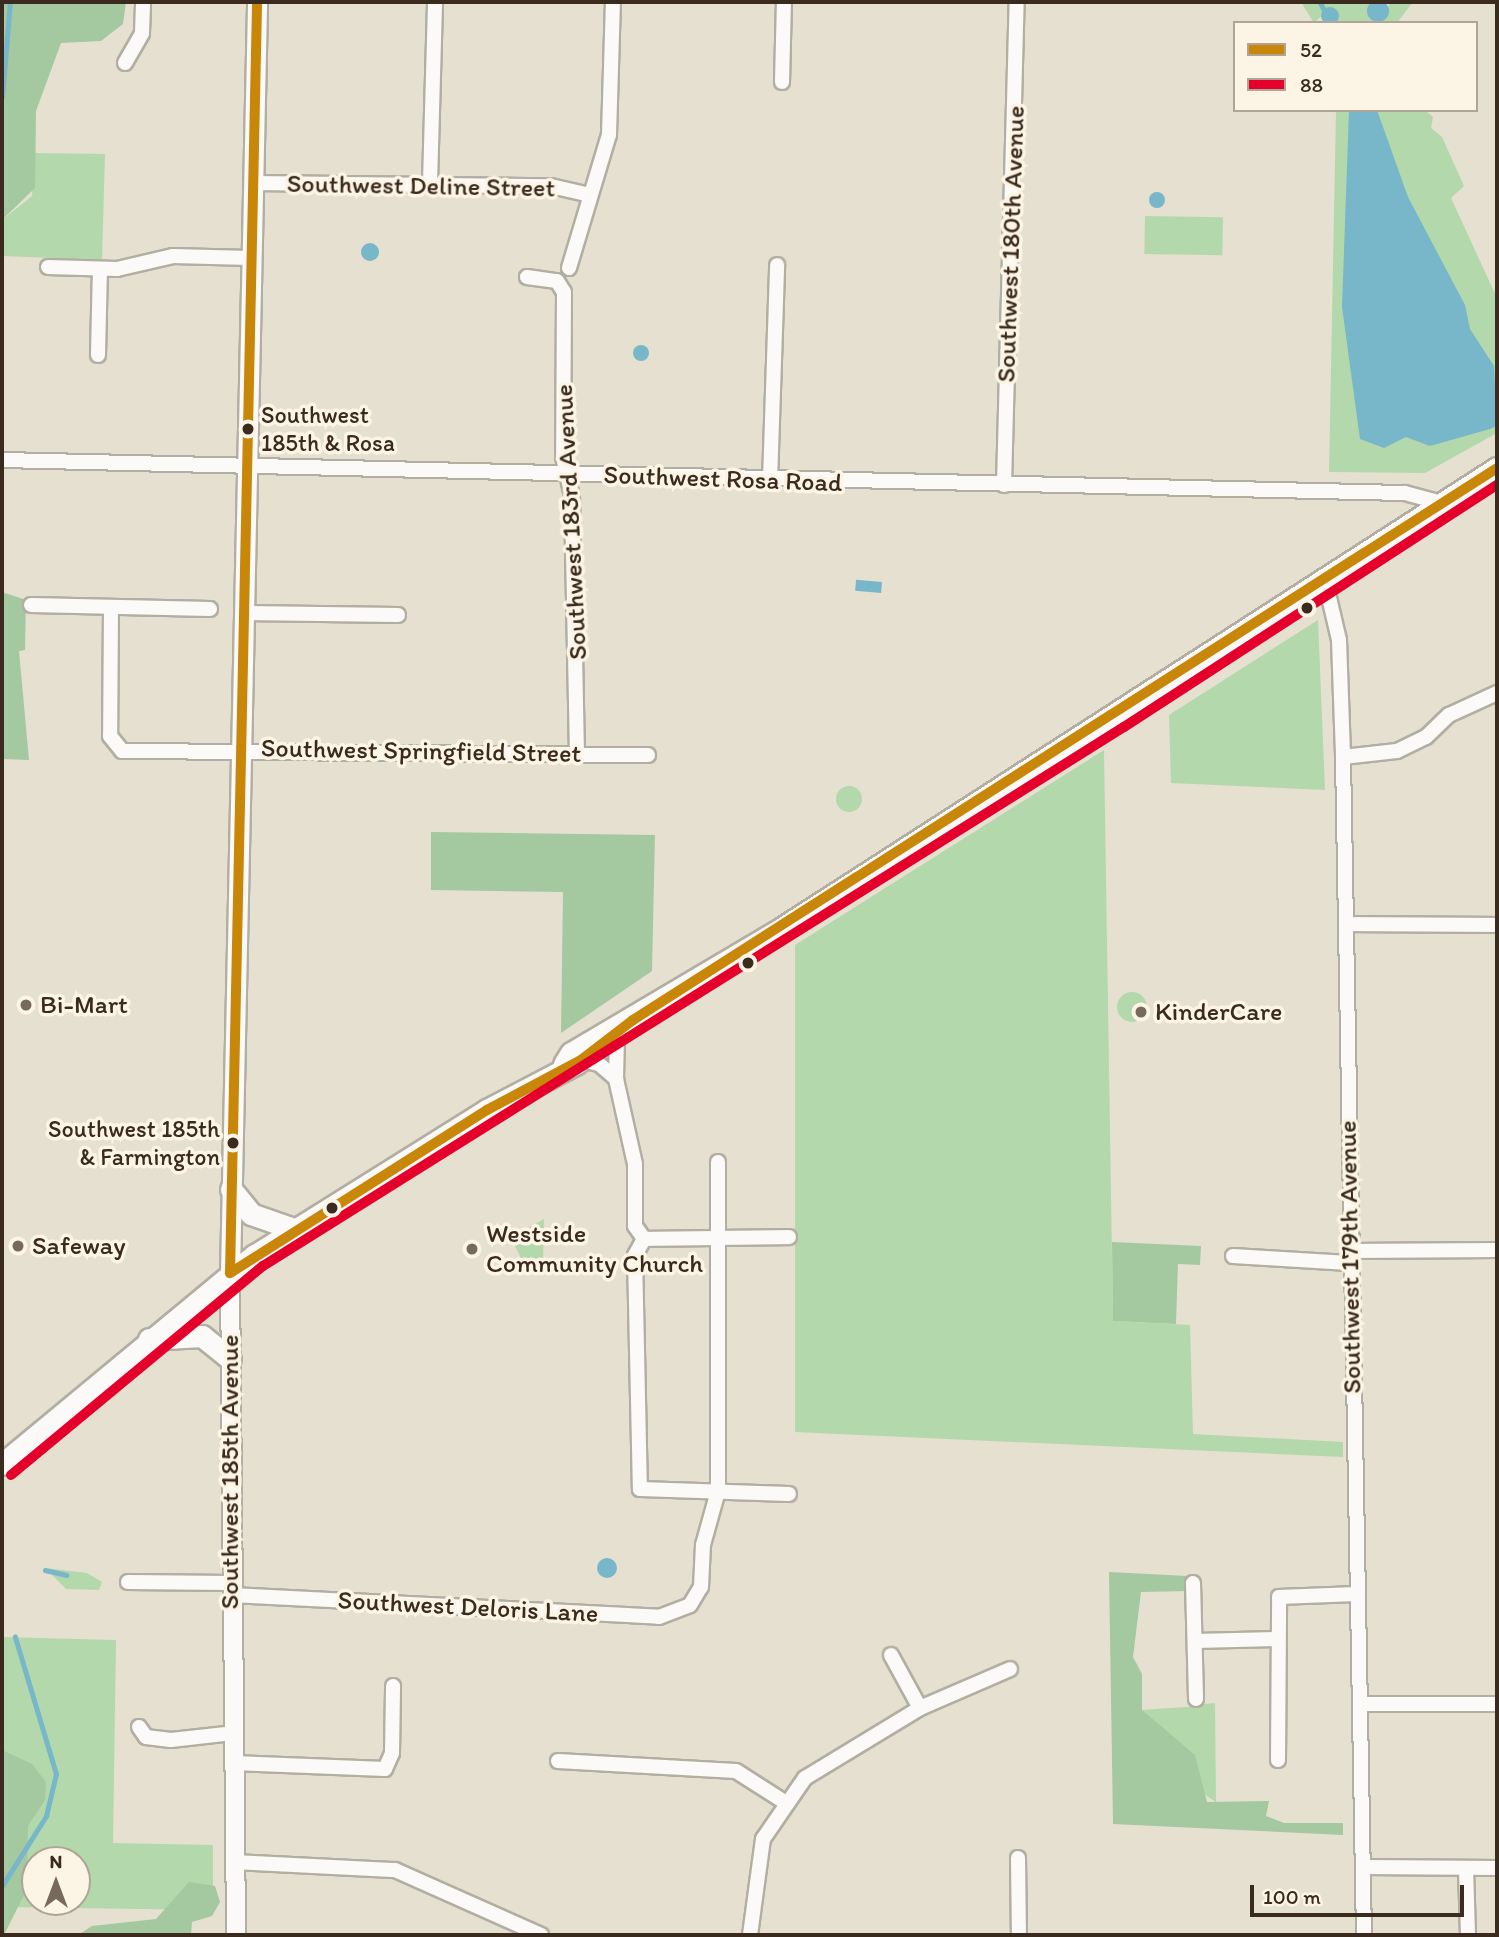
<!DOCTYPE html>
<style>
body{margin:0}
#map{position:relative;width:1499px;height:1937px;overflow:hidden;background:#e6e0d0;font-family:Itim,sans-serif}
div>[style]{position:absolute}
.green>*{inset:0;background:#b3d8ac;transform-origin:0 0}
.round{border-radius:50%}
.forest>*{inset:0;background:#a4c8a0}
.water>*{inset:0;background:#77b7c9;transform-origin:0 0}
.stream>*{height:4.5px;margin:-2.25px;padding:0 2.25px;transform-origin:2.25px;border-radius:2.25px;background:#77b7c9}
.roads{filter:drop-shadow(2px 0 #b3aea2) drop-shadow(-2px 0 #b3aea2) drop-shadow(0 2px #b3aea2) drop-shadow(0 -2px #b3aea2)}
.minor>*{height:14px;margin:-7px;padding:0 7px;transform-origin:7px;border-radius:7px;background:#fbfaf8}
.tertiary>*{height:18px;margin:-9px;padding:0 9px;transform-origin:9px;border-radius:9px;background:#fbfaf8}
.secondary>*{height:19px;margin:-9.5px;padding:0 9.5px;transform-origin:9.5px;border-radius:9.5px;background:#fbfaf8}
.primary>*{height:21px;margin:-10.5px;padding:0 10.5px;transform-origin:10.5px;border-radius:10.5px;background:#fbfaf8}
.bus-1>*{height:10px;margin:-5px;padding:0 5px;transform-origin:5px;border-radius:5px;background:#c88708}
.bus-2>*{height:10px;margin:-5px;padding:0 5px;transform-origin:5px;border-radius:5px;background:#e4002b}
.dots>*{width:19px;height:19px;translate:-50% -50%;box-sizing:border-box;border:4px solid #fcf5e5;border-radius:50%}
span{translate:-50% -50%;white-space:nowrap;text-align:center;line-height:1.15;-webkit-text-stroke:7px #fcf5e5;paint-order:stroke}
.bus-label{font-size:24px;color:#3b2a1e}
.left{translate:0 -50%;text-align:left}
.right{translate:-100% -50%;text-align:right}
.street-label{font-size:26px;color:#3b2a1e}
.poi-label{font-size:26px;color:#3b2a1e}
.frame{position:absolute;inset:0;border:4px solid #3b2a1e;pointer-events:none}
.legend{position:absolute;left:1233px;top:21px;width:245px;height:91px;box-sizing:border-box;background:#fcf5e5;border:2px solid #afa495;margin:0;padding:9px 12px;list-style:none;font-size:21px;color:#3b2a1e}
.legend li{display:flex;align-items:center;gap:14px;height:35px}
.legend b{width:35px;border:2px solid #afa495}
.north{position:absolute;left:21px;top:1846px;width:70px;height:70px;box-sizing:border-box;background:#fcf5e5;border:2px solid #afa495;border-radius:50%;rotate:0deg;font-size:19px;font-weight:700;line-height:28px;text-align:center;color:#3b2a1e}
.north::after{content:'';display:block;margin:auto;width:24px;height:32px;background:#776a5c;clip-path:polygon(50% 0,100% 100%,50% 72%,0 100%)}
.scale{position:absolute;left:1250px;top:1885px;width:214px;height:32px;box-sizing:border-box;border:4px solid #3b2a1e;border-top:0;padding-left:9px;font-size:21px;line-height:24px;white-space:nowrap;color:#3b2a1e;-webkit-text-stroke:5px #fcf5e5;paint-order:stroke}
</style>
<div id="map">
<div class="green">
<div style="clip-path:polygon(1301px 2px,1369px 2px,1373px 23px,1337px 23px,1330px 8px,1314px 23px)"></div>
<div style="clip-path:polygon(1390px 2px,1413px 2px,1397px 23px,1383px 23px)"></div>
<div style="clip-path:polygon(1336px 110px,1425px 110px,1433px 117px,1431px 128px,1442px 137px,1464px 186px,1451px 198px,1497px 298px,1497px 433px,1425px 473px,1329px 472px)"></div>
<div style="clip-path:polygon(35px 153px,105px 154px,102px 260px,2px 256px,2px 220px,32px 196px)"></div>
<div style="left:1145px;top:216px;width:78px;height:38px;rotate:1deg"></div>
<div style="clip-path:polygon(1318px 620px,1325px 790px,1171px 783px,1169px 715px)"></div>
<div style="clip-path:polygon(1104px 750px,1113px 1321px,1190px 1325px,1193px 1434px,1343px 1442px,1343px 1457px,795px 1432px,795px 945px)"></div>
<div class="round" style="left:836px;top:786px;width:26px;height:26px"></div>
<div class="round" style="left:1117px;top:992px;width:30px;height:30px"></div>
<div style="clip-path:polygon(544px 1219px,543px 1260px,522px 1260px,511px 1238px)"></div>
<div style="clip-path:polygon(45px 1568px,87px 1573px,102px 1582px,99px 1590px,66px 1589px)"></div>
<div style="clip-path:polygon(evenodd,2px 1637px,116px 1640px,113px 1843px,213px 1845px,213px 1910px,2px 1907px,2px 1637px,35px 1860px,77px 1860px,77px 1902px,35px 1902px,35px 1860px)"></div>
<div style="clip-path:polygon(1200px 1652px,1204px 1704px,1215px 1703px,1216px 1802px,1202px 1793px,1191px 1752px,1141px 1710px,1200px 1706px)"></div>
</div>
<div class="forest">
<div style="clip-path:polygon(2px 2px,126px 2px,123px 24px,101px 41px,61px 43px,36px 111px,35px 188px,2px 220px)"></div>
<div style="clip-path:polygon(2px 592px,26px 600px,25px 650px,19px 651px,29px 760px,2px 759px)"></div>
<div style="clip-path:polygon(431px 832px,655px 835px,652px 971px,561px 1033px,563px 892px,431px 890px)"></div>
<div style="clip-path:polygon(1112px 1242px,1201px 1246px,1200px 1265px,1178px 1264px,1176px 1324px,1113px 1321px)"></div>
<div style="clip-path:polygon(1109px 1572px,1188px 1576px,1188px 1591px,1141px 1592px,1133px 1657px,1142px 1674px,1142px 1710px,1195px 1755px,1207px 1802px,1269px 1801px,1266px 1816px,1284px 1823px,1343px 1823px,1343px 1835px,1113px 1824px)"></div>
<div style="clip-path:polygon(2px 1750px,32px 1764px,46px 1782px,45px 1800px,28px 1826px,27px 1889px,4px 1935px)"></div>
<div style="clip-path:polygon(189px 1882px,215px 1886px,220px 1902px,212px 1916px,192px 1922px,191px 1935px,78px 1935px,92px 1926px,156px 1919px)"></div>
</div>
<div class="water">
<div class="round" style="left:1367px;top:0;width:22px;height:22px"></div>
<div class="round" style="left:1321px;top:7px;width:18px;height:18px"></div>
<div style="clip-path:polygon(1349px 110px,1377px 110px,1408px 197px,1465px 305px,1470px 329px,1494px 366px,1497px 426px,1490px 429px,1430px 446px,1406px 437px,1384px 448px,1360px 439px,1342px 307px)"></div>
<div class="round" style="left:1149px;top:192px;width:16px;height:16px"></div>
<div class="round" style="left:361px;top:243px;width:18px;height:18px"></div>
<div class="round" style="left:633px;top:345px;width:16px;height:16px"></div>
<div style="left:882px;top:582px;width:11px;height:26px;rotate:95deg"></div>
<div class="round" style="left:597px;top:1558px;width:20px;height:20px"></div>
</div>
<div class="stream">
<div style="left:1320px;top:2px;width:24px;rotate:62deg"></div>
<div style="left:2px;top:97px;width:95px;rotate:-85.2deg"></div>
<div style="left:45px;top:1570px;width:22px;rotate:13deg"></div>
<div style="left:2px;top:1886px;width:83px;rotate:-57.8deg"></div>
<div style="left:46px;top:1816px;width:43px;rotate:-76.6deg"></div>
<div style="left:56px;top:1774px;width:143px;rotate:-106.7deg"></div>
</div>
<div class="roads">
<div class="minor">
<div style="left:125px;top:63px;width:34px;rotate:-60deg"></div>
<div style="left:142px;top:33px;width:31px;rotate:-88deg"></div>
<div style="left:782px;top:82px;width:80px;rotate:-88.6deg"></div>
<div style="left:252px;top:183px;width:299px;rotate:0.6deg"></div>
<div style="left:551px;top:186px;width:39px;rotate:13deg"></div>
<div style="left:430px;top:183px;width:181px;rotate:-88.4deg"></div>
<div style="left:48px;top:267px;width:69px;rotate:1.7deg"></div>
<div style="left:117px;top:269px;width:57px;rotate:-13.1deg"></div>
<div style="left:173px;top:256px;width:77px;rotate:1.5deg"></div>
<div style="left:569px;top:268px;width:139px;rotate:-73.3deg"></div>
<div style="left:609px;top:135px;width:133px;rotate:-88.3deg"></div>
<div style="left:527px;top:277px;width:30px;rotate:8deg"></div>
<div style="left:557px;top:281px;width:13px;rotate:58deg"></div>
<div style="left:564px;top:292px;width:165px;rotate:90.3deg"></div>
<div style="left:563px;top:457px;width:40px;rotate:77deg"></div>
<div style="left:572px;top:496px;width:257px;rotate:88.9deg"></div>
<div style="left:98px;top:355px;width:86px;rotate:-88.7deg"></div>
<div style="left:2px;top:460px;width:1403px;rotate:1.35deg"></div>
<div style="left:1405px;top:493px;width:38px;rotate:15deg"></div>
<div style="left:770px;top:481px;width:216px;rotate:-88.1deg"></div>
<div style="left:1004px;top:485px;width:483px;rotate:-88.5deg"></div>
<div style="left:1328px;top:593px;width:48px;rotate:76.8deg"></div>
<div style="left:1339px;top:640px;width:117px;rotate:88deg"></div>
<div style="left:1343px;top:757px;width:1178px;rotate:88.98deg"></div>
<div style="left:31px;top:605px;width:179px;rotate:1.3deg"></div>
<div style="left:111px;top:608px;width:128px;rotate:90.4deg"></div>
<div style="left:110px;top:736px;width:19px;rotate:51deg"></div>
<div style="left:122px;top:751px;width:526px;rotate:0.44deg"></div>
<div style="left:244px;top:613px;width:154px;rotate:0.7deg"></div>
<div style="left:1343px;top:757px;width:54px;rotate:-6.3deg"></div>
<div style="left:1397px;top:751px;width:32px;rotate:-26deg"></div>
<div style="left:1426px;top:737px;width:32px;rotate:-44deg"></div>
<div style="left:1449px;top:715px;width:53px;rotate:-24.6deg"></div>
<div style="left:1347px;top:924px;width:150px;rotate:0.4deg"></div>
<div style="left:617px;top:1037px;width:42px;rotate:91.4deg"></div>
<div style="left:616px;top:1079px;width:87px;rotate:77.4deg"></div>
<div style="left:635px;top:1164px;width:62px;rotate:90deg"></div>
<div style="left:635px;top:1226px;width:16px;rotate:55deg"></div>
<div style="left:644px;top:1239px;width:18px;rotate:119deg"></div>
<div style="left:635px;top:1255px;width:234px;rotate:88.8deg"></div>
<div style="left:640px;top:1489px;width:149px;rotate:1.9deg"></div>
<div style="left:581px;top:1060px;width:18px;rotate:13deg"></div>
<div style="left:599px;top:1064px;width:23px;rotate:41deg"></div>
<div style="left:644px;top:1239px;width:145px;rotate:-0.8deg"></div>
<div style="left:1349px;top:1251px;width:148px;rotate:-0.4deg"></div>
<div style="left:1233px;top:1256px;width:116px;rotate:3.5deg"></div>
<div style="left:128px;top:1582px;width:103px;rotate:0.6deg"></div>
<div style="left:1193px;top:1583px;width:116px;rotate:88.5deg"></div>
<div style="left:231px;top:1595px;width:429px;rotate:2.9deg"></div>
<div style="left:659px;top:1617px;width:33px;rotate:-21deg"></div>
<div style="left:690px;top:1605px;width:21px;rotate:-59deg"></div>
<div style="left:701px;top:1587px;width:42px;rotate:-87.3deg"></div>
<div style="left:703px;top:1545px;width:56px;rotate:-74.5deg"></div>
<div style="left:718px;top:1491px;width:329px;rotate:-90deg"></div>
<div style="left:1195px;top:1641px;width:81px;rotate:-1.4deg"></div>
<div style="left:891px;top:1655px;width:60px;rotate:61.3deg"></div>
<div style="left:1360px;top:1704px;width:137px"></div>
<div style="left:139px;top:1727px;width:12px;rotate:55deg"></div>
<div style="left:146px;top:1737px;width:25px;rotate:7deg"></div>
<div style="left:171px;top:1740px;width:62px;rotate:-6.4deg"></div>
<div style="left:1278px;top:1760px;width:163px;rotate:-89.6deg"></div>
<div style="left:1279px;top:1597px;width:77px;rotate:-2.2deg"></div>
<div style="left:558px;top:1761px;width:178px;rotate:3.2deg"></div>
<div style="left:736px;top:1771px;width:56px;rotate:32.6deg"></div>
<div style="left:233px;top:1763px;width:152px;rotate:2.3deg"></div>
<div style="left:385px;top:1769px;width:17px;rotate:-66deg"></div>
<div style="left:392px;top:1753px;width:67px;rotate:-89.1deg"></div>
<div style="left:1018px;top:1858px;width:77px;rotate:89.3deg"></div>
<div style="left:236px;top:1862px;width:159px;rotate:2.9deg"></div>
<div style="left:395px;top:1870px;width:160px;rotate:24deg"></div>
<div style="left:1364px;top:1867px;width:133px;rotate:0.4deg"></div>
<div style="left:1466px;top:1868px;width:67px;rotate:88.3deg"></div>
<div style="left:750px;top:1935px;width:97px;rotate:-82.3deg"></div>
<div style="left:763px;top:1839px;width:74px;rotate:-55.5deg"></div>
<div style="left:805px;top:1778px;width:135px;rotate:-31.3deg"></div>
<div style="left:920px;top:1708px;width:98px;rotate:-23.4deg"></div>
</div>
<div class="tertiary">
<div style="left:230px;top:1273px;width:662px;rotate:89.48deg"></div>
</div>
<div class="secondary">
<div style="left:230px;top:1273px;width:1271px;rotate:-88.78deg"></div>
</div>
<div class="primary">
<div style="left:564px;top:1064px;width:13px;rotate:-58deg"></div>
<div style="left:571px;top:1053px;width:245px;rotate:-30.6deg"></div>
<div style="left:782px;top:928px;width:850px;rotate:-32.76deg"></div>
<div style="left:231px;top:1189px;width:32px;rotate:51deg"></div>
<div style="left:251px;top:1214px;width:46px;rotate:19.2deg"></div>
<div style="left:149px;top:1339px;width:53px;rotate:-3.2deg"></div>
<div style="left:202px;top:1336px;width:36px;rotate:39deg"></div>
<div style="left:2px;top:1464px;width:328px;rotate:-39.6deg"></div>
<div style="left:255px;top:1255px;width:274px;rotate:-32deg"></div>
<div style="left:487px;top:1110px;width:102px;rotate:-27.6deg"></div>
</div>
</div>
<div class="bus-1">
<div style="left:230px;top:1273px;width:304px;rotate:-32.4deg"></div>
<div style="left:487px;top:1110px;width:106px;rotate:-28deg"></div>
<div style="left:581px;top:1060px;width:66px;rotate:-37.6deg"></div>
<div style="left:633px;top:1020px;width:1025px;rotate:-32.57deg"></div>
<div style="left:230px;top:1273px;width:1271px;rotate:-88.78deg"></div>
</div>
<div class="bus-2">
<div style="left:11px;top:1475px;width:327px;rotate:-39.7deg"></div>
<div style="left:263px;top:1266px;width:1016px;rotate:-32.05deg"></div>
<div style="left:1124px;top:727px;width:445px;rotate:-33deg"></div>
</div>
<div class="dots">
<div style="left:248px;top:429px;background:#3b2a1e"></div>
<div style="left:1307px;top:608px;background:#3b2a1e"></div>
<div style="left:748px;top:963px;background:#3b2a1e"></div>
<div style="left:26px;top:1005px;background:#776a5c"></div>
<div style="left:1141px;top:1012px;background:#776a5c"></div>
<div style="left:233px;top:1143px;background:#3b2a1e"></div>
<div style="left:332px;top:1208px;background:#3b2a1e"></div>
<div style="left:18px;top:1246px;background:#776a5c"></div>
<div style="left:472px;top:1249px;background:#776a5c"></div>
</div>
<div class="bus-label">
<span class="left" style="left:261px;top:429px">Southwest<br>185th &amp; Rosa</span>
<span class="right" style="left:220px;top:1143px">Southwest 185th<br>&amp; Farmington</span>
</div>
<div class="street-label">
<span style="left:421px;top:186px;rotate:1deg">Southwest Deline Street</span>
<span style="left:1011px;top:244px;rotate:-88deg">Southwest 180th Avenue</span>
<span style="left:723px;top:479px;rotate:2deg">Southwest Rosa Road</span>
<span style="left:571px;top:522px;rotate:-93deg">Southwest 183rd Avenue</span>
<span style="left:421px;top:751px;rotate:1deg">Southwest Springfield Street</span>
<span style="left:1350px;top:1257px;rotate:-91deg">Southwest 179th Avenue</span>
<span style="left:230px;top:1472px;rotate:-90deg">Southwest 185th Avenue</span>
<span style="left:468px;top:1607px;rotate:3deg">Southwest Deloris Lane</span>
</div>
<div class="poi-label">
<span class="left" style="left:40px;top:1005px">Bi-Mart</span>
<span class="left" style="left:1155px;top:1012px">KinderCare</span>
<span class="left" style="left:486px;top:1249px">Westside<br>Community Church</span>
<span class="left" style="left:32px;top:1246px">Safeway</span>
</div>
<div class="frame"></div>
<ul class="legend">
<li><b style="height:9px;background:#c88708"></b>52</li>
<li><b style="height:9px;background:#e4002b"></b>88</li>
</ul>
<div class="north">N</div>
<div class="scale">100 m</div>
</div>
